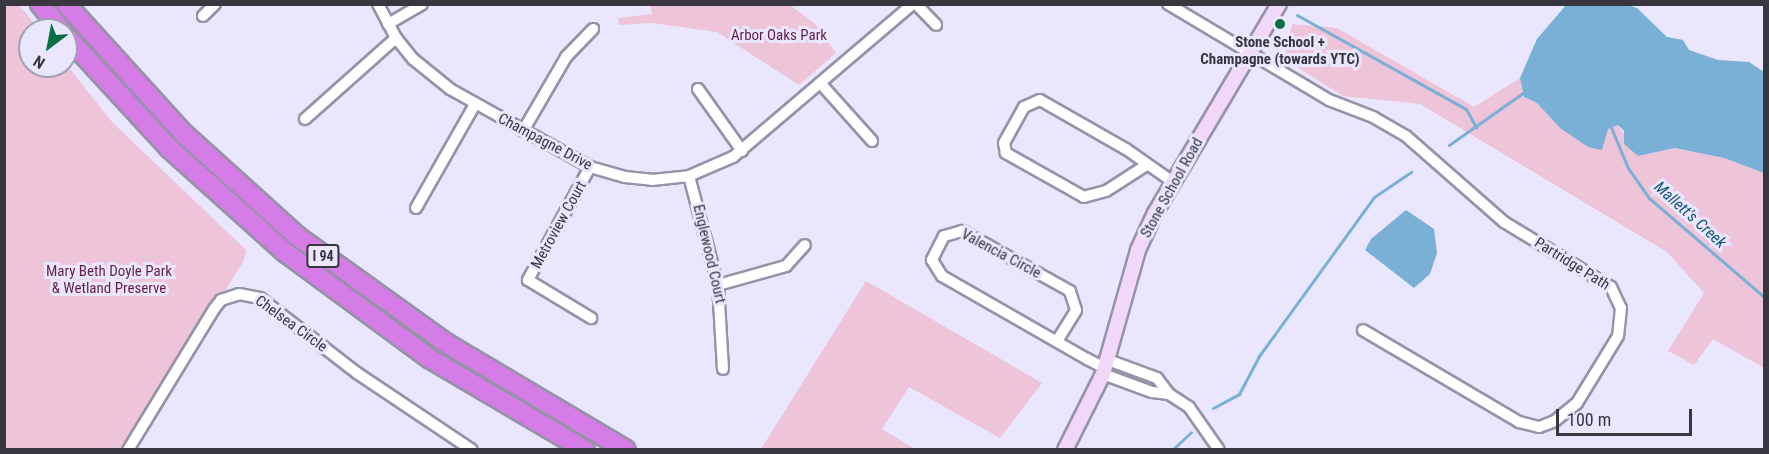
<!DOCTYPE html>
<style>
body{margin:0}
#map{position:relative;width:1769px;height:454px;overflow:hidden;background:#eae6fd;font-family:"Roboto Condensed",sans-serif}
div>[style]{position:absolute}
.green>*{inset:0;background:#eec4d8}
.water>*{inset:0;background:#7ab0d6}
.stream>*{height:3px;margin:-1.5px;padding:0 1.5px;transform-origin:1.5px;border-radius:1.5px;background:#7ab0d6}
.roads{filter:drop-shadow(2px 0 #9692a8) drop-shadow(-2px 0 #9692a8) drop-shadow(0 2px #9692a8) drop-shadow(0 -2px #9692a8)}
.street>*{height:10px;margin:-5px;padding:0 5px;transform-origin:5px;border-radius:5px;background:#fff}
.secondary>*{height:14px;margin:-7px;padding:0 7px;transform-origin:7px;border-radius:7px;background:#f2d8f8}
.highway>*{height:18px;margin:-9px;padding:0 9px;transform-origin:9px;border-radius:9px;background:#d57ce6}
.dots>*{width:16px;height:16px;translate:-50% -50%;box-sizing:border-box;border:3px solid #eae6fd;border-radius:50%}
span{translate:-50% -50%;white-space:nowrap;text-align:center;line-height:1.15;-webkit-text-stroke:6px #eae6fd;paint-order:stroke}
.shield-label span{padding:2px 4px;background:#eae6fd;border:2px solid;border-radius:4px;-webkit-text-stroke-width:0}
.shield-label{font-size:14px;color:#383740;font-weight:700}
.park-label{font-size:15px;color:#641f47}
.poi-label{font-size:15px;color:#383740;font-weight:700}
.street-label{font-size:15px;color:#383740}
.water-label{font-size:16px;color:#135479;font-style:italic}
.frame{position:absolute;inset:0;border:6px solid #383740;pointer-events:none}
.north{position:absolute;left:18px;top:18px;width:60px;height:60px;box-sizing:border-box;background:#eae6fd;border:2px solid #a3a0b1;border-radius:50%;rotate:212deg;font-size:16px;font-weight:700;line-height:24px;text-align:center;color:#383740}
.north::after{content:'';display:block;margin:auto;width:21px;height:27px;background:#096e45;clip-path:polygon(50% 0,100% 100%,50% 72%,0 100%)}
.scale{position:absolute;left:1556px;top:409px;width:136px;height:27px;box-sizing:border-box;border:3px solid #383740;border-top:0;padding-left:8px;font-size:18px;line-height:21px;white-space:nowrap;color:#383740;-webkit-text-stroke:4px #eae6fd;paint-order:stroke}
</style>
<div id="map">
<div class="green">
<div style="clip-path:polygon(4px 5px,19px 5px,40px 30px,30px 30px,30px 66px,66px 64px,112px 122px,246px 250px,244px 260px,128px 449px,5px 449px)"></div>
<div style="clip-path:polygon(650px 5px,790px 5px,815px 24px,836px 53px,799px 85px,717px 32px,652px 23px,619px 25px,618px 18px,652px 14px)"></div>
<div style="clip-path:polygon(1292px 24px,1337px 28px,1474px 107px,1520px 78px,1524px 97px,1537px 103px,1560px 128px,1608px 129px,1618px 125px,1638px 156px,1675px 148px,1724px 158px,1764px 173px,1764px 368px,1713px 339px,1694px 365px,1668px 351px,1704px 293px,1667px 252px,1420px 104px,1343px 96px,1284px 59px)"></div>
<div style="clip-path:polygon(866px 281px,1042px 383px,1000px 438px,909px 387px,882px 429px,915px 449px,761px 449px)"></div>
</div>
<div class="water">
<div style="clip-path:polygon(1566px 5px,1627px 5px,1637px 8px,1667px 37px,1683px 40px,1689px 50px,1718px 60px,1749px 62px,1764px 72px,1764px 173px,1724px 158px,1675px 148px,1638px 156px,1624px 144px,1624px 131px,1618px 125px,1608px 129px,1602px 150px,1588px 147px,1560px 128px,1537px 103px,1524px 97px,1520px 78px,1537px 39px)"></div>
<div style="clip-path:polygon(1406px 210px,1434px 229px,1437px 253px,1430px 274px,1414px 288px,1365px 250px,1371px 239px)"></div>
</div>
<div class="stream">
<div style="left:1297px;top:15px;width:193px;rotate:29.1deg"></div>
<div style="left:1466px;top:109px;width:21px;rotate:61deg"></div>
<div style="left:1610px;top:125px;width:47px;rotate:67.3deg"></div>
<div style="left:1628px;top:168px;width:37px;rotate:55deg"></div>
<div style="left:1649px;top:198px;width:152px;rotate:40.7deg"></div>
<div style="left:1449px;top:145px;width:92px;rotate:-35.2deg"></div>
<div style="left:1213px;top:408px;width:30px;rotate:-28deg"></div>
<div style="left:1239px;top:394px;width:43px;rotate:-62.2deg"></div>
<div style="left:1259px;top:356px;width:196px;rotate:-54.1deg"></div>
<div style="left:1374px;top:197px;width:45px;rotate:-34deg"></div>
<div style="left:1172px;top:450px;width:26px;rotate:-43deg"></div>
</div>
<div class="roads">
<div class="street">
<div style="left:378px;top:4px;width:38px;rotate:62deg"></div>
<div style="left:396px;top:38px;width:27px;rotate:51deg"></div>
<div style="left:413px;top:59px;width:48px;rotate:39deg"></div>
<div style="left:450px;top:89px;width:160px;rotate:29.1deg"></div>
<div style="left:590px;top:167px;width:36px;rotate:16deg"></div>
<div style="left:625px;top:177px;width:27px;rotate:6deg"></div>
<div style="left:652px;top:180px;width:37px;rotate:-6deg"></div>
<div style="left:689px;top:176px;width:48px;rotate:-23.4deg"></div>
<div style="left:733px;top:157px;width:236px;rotate:-40.4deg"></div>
<div style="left:916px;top:4px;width:29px;rotate:46deg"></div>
<div style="left:1168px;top:4px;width:187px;rotate:30.8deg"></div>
<div style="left:1329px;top:100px;width:47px;rotate:21.1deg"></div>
<div style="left:1373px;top:117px;width:38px;rotate:30deg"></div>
<div style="left:1406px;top:136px;width:130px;rotate:41.3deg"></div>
<div style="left:1504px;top:222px;width:125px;rotate:31.3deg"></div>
<div style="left:1611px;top:287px;width:23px;rotate:65deg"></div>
<div style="left:1621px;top:308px;width:28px;rotate:96deg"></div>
<div style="left:1618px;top:336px;width:79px;rotate:121.5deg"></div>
<div style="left:1577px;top:403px;width:28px;rotate:141deg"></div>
<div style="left:1555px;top:421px;width:17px;rotate:159deg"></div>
<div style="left:1539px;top:427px;width:21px;rotate:-166deg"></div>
<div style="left:1519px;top:422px;width:181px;rotate:-149.5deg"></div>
<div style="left:203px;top:16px;width:17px;rotate:-45deg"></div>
<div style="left:388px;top:24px;width:39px;rotate:-30deg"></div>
<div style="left:822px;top:85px;width:75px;rotate:48.2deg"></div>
<div style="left:698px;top:89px;width:76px;rotate:54.6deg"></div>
<div style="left:305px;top:119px;width:122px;rotate:-41.7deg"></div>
<div style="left:523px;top:131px;width:86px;rotate:-59.8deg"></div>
<div style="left:566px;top:57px;width:39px;rotate:-46deg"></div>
<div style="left:1145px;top:166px;width:46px;rotate:147.3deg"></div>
<div style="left:1106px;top:191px;width:23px;rotate:165deg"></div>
<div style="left:1084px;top:197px;width:90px;rotate:-150.6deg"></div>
<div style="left:1006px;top:153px;width:10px;rotate:-101deg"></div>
<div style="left:1004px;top:143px;width:41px;rotate:-60.9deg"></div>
<div style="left:1024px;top:107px;width:17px;rotate:-24deg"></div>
<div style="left:1040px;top:100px;width:99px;rotate:29.7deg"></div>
<div style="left:1126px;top:149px;width:57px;rotate:35.1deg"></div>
<div style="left:590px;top:167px;width:129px;rotate:118.8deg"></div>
<div style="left:528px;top:280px;width:74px;rotate:31.1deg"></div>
<div style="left:689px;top:176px;width:113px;rotate:75.1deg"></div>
<div style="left:718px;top:285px;width:84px;rotate:86.6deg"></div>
<div style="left:416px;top:208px;width:120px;rotate:-60.4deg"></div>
<div style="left:718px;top:285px;width:71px;rotate:-15.6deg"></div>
<div style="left:786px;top:266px;width:28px;rotate:-48deg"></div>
<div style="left:1057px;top:341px;width:36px;rotate:-58deg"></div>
<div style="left:1076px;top:310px;width:20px;rotate:-108deg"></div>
<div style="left:1070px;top:291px;width:124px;rotate:-150.9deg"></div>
<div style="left:962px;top:231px;width:19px;rotate:164deg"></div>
<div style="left:944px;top:236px;width:27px;rotate:117deg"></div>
<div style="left:932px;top:260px;width:19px;rotate:58deg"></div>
<div style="left:942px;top:276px;width:167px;rotate:29.8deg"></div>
<div style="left:1087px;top:359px;width:20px;rotate:27deg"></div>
<div style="left:1108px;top:360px;width:52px;rotate:20.2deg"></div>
<div style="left:1157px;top:378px;width:20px;rotate:53deg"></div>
<div style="left:1103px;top:374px;width:52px;rotate:20.2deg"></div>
<div style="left:1152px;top:392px;width:17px;rotate:7deg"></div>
<div style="left:1169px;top:394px;width:24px;rotate:33deg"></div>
<div style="left:1189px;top:407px;width:52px;rotate:55.1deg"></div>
<div style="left:128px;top:450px;width:165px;rotate:-58.6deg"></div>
<div style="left:214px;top:309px;width:11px;rotate:-52deg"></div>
<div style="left:221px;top:300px;width:19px;rotate:-18deg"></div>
<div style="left:239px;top:294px;width:21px;rotate:11deg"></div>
<div style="left:260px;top:298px;width:123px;rotate:37.7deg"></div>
<div style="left:357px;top:373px;width:138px;rotate:33.8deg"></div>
</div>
<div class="secondary">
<div style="left:1065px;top:450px;width:85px;rotate:-63.4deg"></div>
<div style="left:1103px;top:374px;width:129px;rotate:-74.2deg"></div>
<div style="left:1138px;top:250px;width:41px;rotate:-65.3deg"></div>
<div style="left:1155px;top:213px;width:243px;rotate:-59.3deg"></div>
</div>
<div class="highway">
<div style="left:40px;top:4px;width:33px;rotate:51deg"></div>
<div style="left:66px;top:4px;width:173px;rotate:47.8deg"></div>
<div style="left:182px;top:132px;width:155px;rotate:42.1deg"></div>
<div style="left:297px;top:236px;width:183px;rotate:35.7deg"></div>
<div style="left:446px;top:343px;width:209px;rotate:30.7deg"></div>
<div style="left:66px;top:36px;width:152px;rotate:47.4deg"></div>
<div style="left:169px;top:148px;width:156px;rotate:41.9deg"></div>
<div style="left:285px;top:252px;width:179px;rotate:36.4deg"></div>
<div style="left:429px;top:358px;width:181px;rotate:30.5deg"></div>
</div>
</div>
<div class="dots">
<div style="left:1280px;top:24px;background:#096e45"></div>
</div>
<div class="shield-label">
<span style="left:323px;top:256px">I 94</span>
</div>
<div class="park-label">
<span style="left:779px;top:36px">Arbor Oaks Park</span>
<span style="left:109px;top:280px">Mary Beth Doyle Park<br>&amp; Wetland Preserve</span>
</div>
<div class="poi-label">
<span style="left:1280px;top:51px">Stone School +<br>Champagne (towards YTC)</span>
</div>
<div class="street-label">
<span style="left:545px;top:142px;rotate:28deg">Champagne Drive</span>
<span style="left:1172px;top:188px;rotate:-61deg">Stone School Road</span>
<span style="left:559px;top:225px;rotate:-61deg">Metroview Court</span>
<span style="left:709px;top:254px;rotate:77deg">Englewood Court</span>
<span style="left:1001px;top:254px;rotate:28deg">Valencia Circle</span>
<span style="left:1572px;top:264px;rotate:32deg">Partridge Path</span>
<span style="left:291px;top:324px;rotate:36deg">Chelsea Circle</span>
</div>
<div class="water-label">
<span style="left:1690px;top:215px;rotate:42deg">Mallett's Creek</span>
</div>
<div class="frame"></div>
<div class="north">N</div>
<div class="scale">100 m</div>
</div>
